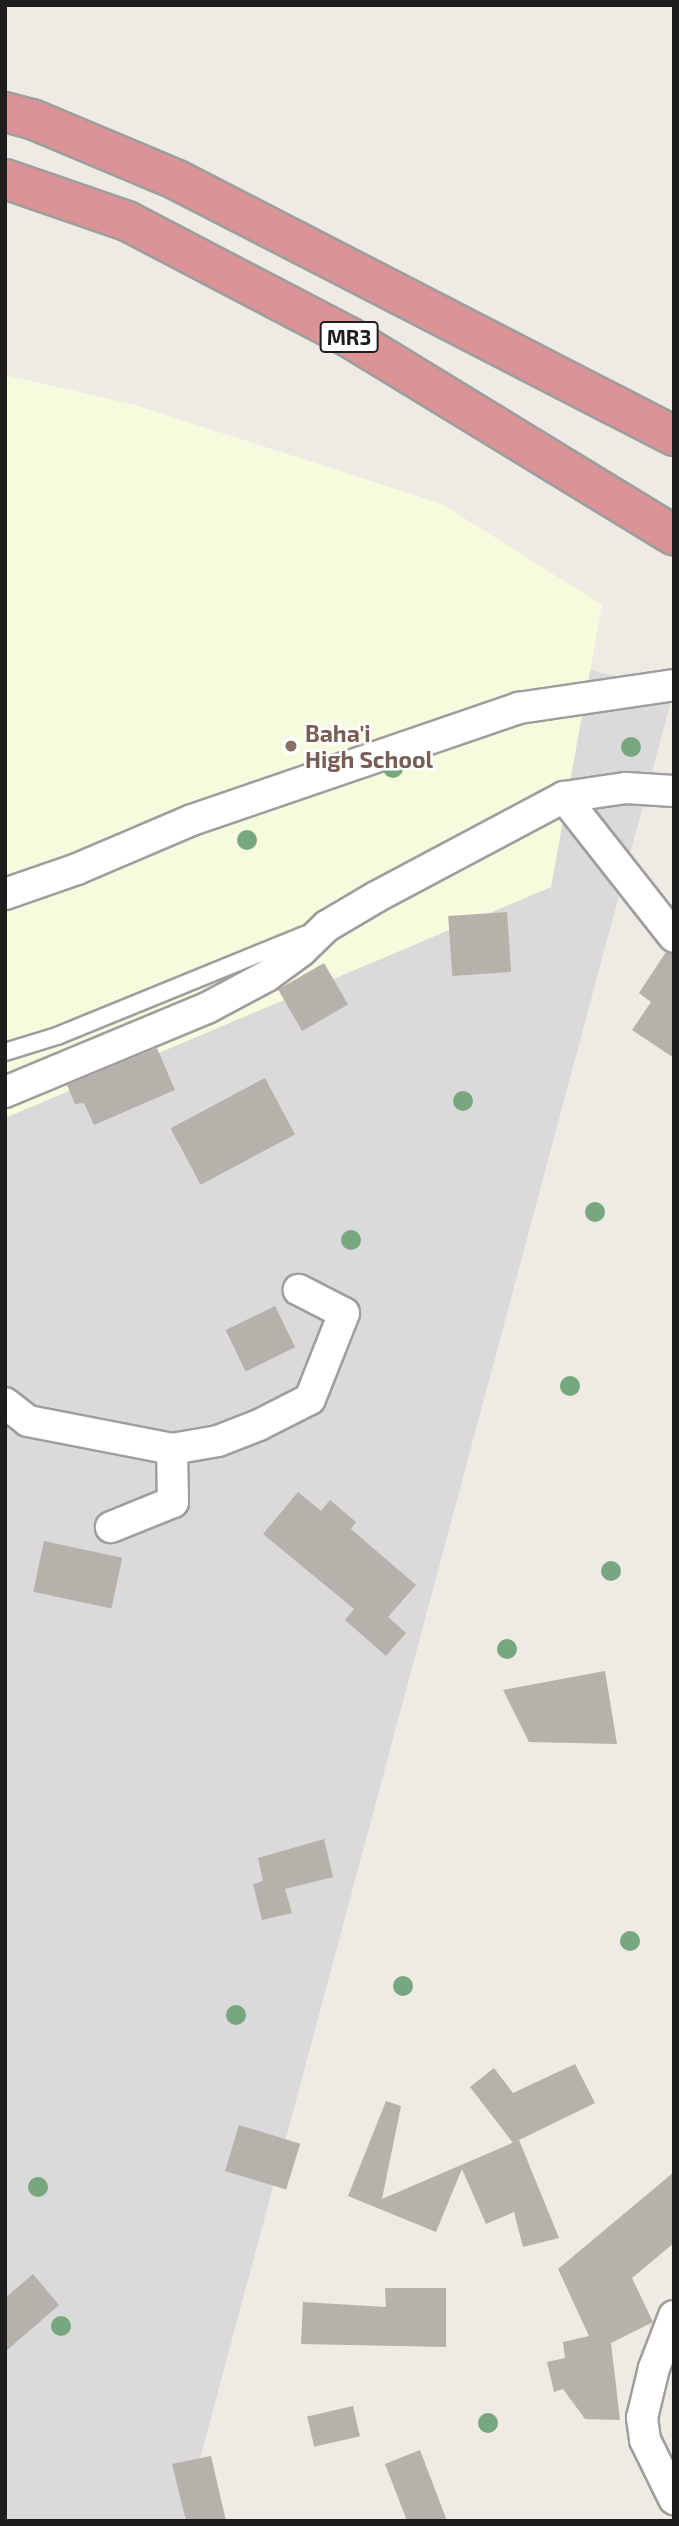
<!DOCTYPE html>
<style>
body{margin:0}
#map{position:relative;width:679px;height:2526px;overflow:hidden;background:#edebe3;font-family:"Exo 2",sans-serif}
div>[style]{position:absolute}
.residential>*{inset:0;background:#dbdada;transform-origin:0 0}
.education>*{inset:0;background:#f7fbde}
.building>*{inset:0;background:#b6b1aa;transform-origin:0 0}
.roads{filter:drop-shadow(2px 0 #9e9e9e) drop-shadow(-2px 0 #9e9e9e) drop-shadow(0 2px #9e9e9e) drop-shadow(0 -2px #9e9e9e)}
.service>*{height:16px;margin:-8px;padding:0 8px;transform-origin:8px;border-radius:8px;background:#fff}
.minor>*{height:30px;margin:-15px;padding:0 15px;transform-origin:15px;border-radius:15px;background:#fff}
.motorway>*{height:38px;margin:-19px;padding:0 19px;transform-origin:19px;border-radius:19px;background:#dc9396}
.trees>*{width:20px;height:20px;margin:-10px;border-radius:50%;background:#77a77e}
.dots>*{width:19px;height:19px;translate:-50% -50%;box-sizing:border-box;border:4px solid #fff;border-radius:50%}
span{translate:-50% -50%;white-space:nowrap;text-align:center;line-height:1.15;-webkit-text-stroke:5px #fff;paint-order:stroke}
.shield-label span{padding:2px 5px;background:#fff;border:2px solid;border-radius:5px;-webkit-text-stroke-width:0}
.shield-label{font-size:21px;color:#1d1d1d;font-weight:700}
.education-label{font-size:23px;color:#785e54;font-weight:700}
.left{translate:0 -50%;text-align:left}
.frame{position:absolute;inset:0;border:7px solid #1d1d1d;pointer-events:none}
</style>
<div id="map">
<div class="residential">
<div style="left:5px;top:513px;width:692px;height:2008px;rotate:15deg"></div>
</div>
<div class="education">
<div style="clip-path:polygon(5px 375px,135px 405px,442px 504px,602px 605px,551px 887px,5px 1118px)"></div>
</div>
<div class="building">
<div style="left:507px;top:912px;width:60px;height:59px;rotate:86deg"></div>
<div style="clip-path:polygon(666px 952px,674px 954px,674px 1058px,632px 1030px,651px 1002px,639px 993px)"></div>
<div style="left:324px;top:963px;width:48px;height:53px;rotate:60deg"></div>
<div style="clip-path:polygon(157px 1048px,175px 1090px,94px 1125px,84px 1103px,75px 1104px,67px 1085px)"></div>
<div style="left:265px;top:1078px;width:64px;height:107px;rotate:62deg"></div>
<div style="left:275px;top:1306px;width:46px;height:55px;rotate:64deg"></div>
<div style="clip-path:polygon(298px 1492px,321px 1511px,330px 1500px,356px 1522px,351px 1529px,416px 1585px,388px 1617px,406px 1633px,386px 1656px,345px 1620px,354px 1609px,263px 1534px)"></div>
<div style="left:44px;top:1541px;width:80px;height:52px;rotate:12deg"></div>
<div style="clip-path:polygon(605px 1671px,617px 1744px,529px 1742px,503px 1690px)"></div>
<div style="clip-path:polygon(324px 1839px,333px 1877px,285px 1889px,292px 1913px,262px 1920px,253px 1884px,263px 1881px,258px 1858px)"></div>
<div style="clip-path:polygon(575px 2064px,595px 2103px,513px 2143px,470px 2087px,494px 2068px,513px 2093px)"></div>
<div style="clip-path:polygon(386px 2101px,401px 2106px,382px 2199px,519px 2140px,559px 2238px,523px 2247px,514px 2212px,486px 2224px,462px 2169px,436px 2232px,348px 2196px)"></div>
<div style="left:239px;top:2125px;width:64px;height:48px;rotate:17deg"></div>
<div style="clip-path:polygon(674px 2172px,674px 2243px,632px 2278px,653px 2322px,611px 2343px,620px 2420px,585px 2419px,563px 2389px,554px 2392px,547px 2362px,565px 2358px,563px 2342px,589px 2336px,558px 2269px)"></div>
<div style="clip-path:polygon(33px 2274px,59px 2305px,5px 2352px,5px 2298px)"></div>
<div style="clip-path:polygon(385px 2288px,446px 2288px,446px 2347px,301px 2344px,303px 2302px,386px 2307px)"></div>
<div style="left:353px;top:2406px;width:31px;height:47px;rotate:77deg"></div>
<div style="clip-path:polygon(420px 2450px,447px 2521px,407px 2521px,385px 2464px)"></div>
<div style="clip-path:polygon(211px 2456px,226px 2521px,186px 2521px,172px 2464px)"></div>
</div>
<div class="roads">
<div class="service">
<div style="left:5px;top:1052px;width:54px;rotate:-17.1deg"></div>
<div style="left:57px;top:1036px;width:268px;rotate:-22.2deg"></div>
</div>
<div class="minor">
<div style="left:564px;top:797px;width:178px;rotate:51.8deg"></div>
<div style="left:5px;top:894px;width:76px;rotate:-19.1deg"></div>
<div style="left:77px;top:869px;width:125px;rotate:-23.1deg"></div>
<div style="left:192px;top:820px;width:346px;rotate:-18.9deg"></div>
<div style="left:519px;top:708px;width:157px;rotate:-8.4deg"></div>
<div style="left:5px;top:1092px;width:219px;rotate:-22.6deg"></div>
<div style="left:207px;top:1008px;width:68px;rotate:-28.1deg"></div>
<div style="left:267px;top:976px;width:42px;rotate:-36.3deg"></div>
<div style="left:301px;top:951px;width:36px;rotate:-44deg"></div>
<div style="left:327px;top:926px;width:57px;rotate:-30.6deg"></div>
<div style="left:376px;top:897px;width:213px;rotate:-28deg"></div>
<div style="left:564px;top:797px;width:63px;rotate:-8.3deg"></div>
<div style="left:626px;top:788px;width:48px;rotate:3.6deg"></div>
<div style="left:5px;top:1403px;width:29px;rotate:38deg"></div>
<div style="left:28px;top:1421px;width:147px;rotate:11deg"></div>
<div style="left:172px;top:1449px;width:53px;rotate:88.9deg"></div>
<div style="left:173px;top:1502px;width:67px;rotate:158deg"></div>
<div style="left:172px;top:1449px;width:47px;rotate:-9.9deg"></div>
<div style="left:218px;top:1441px;width:44px;rotate:-21.3deg"></div>
<div style="left:259px;top:1425px;width:57px;rotate:-27deg"></div>
<div style="left:310px;top:1399px;width:92px;rotate:-68.4deg"></div>
<div style="left:344px;top:1313px;width:51px;rotate:-152.9deg"></div>
<div style="left:674px;top:2316px;width:56px;rotate:111deg"></div>
<div style="left:654px;top:2368px;width:51px;rotate:103.5deg"></div>
<div style="left:642px;top:2418px;width:22px;rotate:82deg"></div>
<div style="left:645px;top:2440px;width:66px;rotate:63.8deg"></div>
</div>
<div class="motorway">
<div style="left:5px;top:112px;width:28px;rotate:15deg"></div>
<div style="left:32px;top:119px;width:157px;rotate:22.8deg"></div>
<div style="left:177px;top:180px;width:559px;rotate:27.25deg"></div>
<div style="left:5px;top:179px;width:129px;rotate:19deg"></div>
<div style="left:127px;top:221px;width:250px;rotate:27.6deg"></div>
<div style="left:349px;top:337px;width:381px;rotate:31.4deg"></div>
</div>
</div>
<div class="trees">
<div style="left:631px;top:747px"></div>
<div style="left:393px;top:768px"></div>
<div style="left:247px;top:840px"></div>
<div style="left:463px;top:1101px"></div>
<div style="left:595px;top:1212px"></div>
<div style="left:351px;top:1240px"></div>
<div style="left:570px;top:1386px"></div>
<div style="left:611px;top:1571px"></div>
<div style="left:507px;top:1649px"></div>
<div style="left:630px;top:1941px"></div>
<div style="left:403px;top:1986px"></div>
<div style="left:236px;top:2015px"></div>
<div style="left:38px;top:2187px"></div>
<div style="left:61px;top:2326px"></div>
<div style="left:488px;top:2423px"></div>
</div>
<div class="dots">
<div style="left:291px;top:746px;background:#8d6e63"></div>
</div>
<div class="shield-label">
<span style="left:349px;top:337px">MR3</span>
</div>
<div class="education-label">
<span class="left" style="left:305px;top:746px">Baha'i<br>High School</span>
</div>
<div class="frame"></div>
</div>
